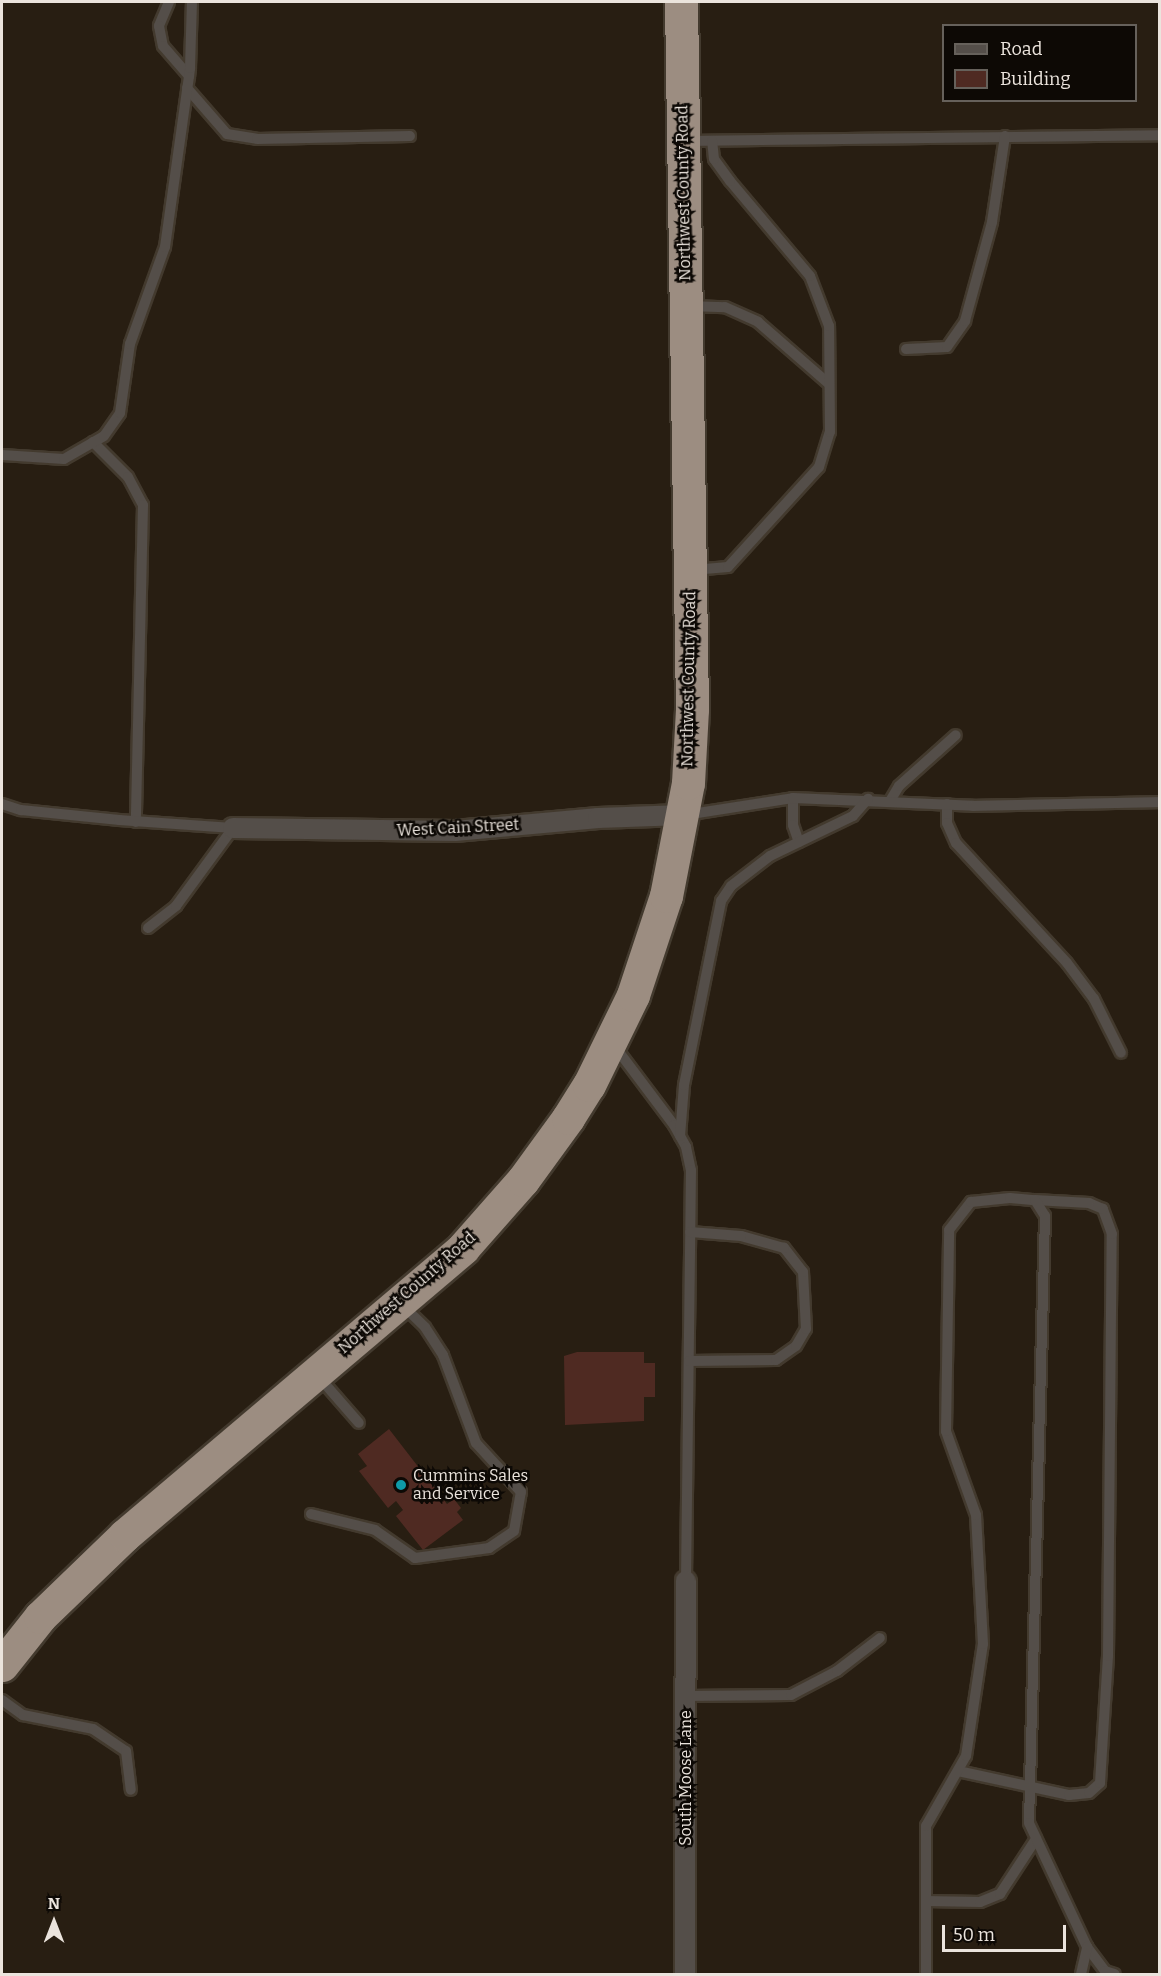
<!DOCTYPE html>
<style>
body{margin:0}
#map{position:relative;width:1161px;height:1976px;overflow:hidden;background:#281e12;font-family:Bitter,serif}
div>[style]{position:absolute}
.building>*{inset:0;background:#4f2a22}
.roads{filter:drop-shadow(2px 0 #433a2e) drop-shadow(-2px 0 #433a2e) drop-shadow(0 2px #433a2e) drop-shadow(0 -2px #433a2e)}
.lane>*{height:10px;margin:-5px;padding:0 5px;transform-origin:5px;border-radius:5px;background:#544e49}
.street>*{height:20px;margin:-10px;padding:0 10px;transform-origin:10px;border-radius:10px;background:#544e49}
.highway>*{height:33px;margin:-16.5px;padding:0 16.5px;transform-origin:16.5px;border-radius:16.5px;background:#9c8d81}
.dots>*{width:16px;height:16px;translate:-50% -50%;box-sizing:border-box;border:3px solid #0d0905;border-radius:50%}
span{translate:-50% -50%;white-space:nowrap;text-align:center;line-height:1.15;-webkit-text-stroke:5px #0d0905;paint-order:stroke}
.street-label{font-size:16px;color:#ebe4dd}
.poi-label{font-size:16px;color:#ebe4dd}
.left{translate:0 -50%;text-align:left}
.frame{position:absolute;inset:0;border:3px solid #ebe4dd;pointer-events:none}
.legend{position:absolute;left:942px;top:24px;width:195px;height:78px;box-sizing:border-box;background:#0d0905;border:2px solid #66615b;margin:0;padding:8px 10px;list-style:none;font-size:18px;color:#ebe4dd}
.legend li{display:flex;align-items:center;gap:12px;height:30px}
.legend b{width:30px;border:2px solid #66615b}
.north{position:absolute;left:24px;top:1892px;width:60px;height:60px;-webkit-text-stroke:4px #0d0905;paint-order:stroke;rotate:0deg;font-size:16px;font-weight:700;line-height:24px;text-align:center;color:#ebe4dd}
.north::after{content:'';display:block;margin:auto;width:21px;height:27px;background:#ebe4dd;clip-path:polygon(50% 0,100% 100%,50% 72%,0 100%)}
.scale{position:absolute;left:942px;top:1925px;width:124px;height:27px;box-sizing:border-box;border:3px solid #ebe4dd;border-top:0;padding-left:8px;font-size:18px;line-height:21px;white-space:nowrap;color:#ebe4dd;-webkit-text-stroke:4px #0d0905;paint-order:stroke}
</style>
<div id="map">
<div class="building">
<div style="clip-path:polygon(577px 1352px,644px 1352px,644px 1363px,655px 1363px,655px 1397px,644px 1397px,644px 1421px,565px 1425px,564px 1356px)"></div>
<div style="clip-path:polygon(389px 1429px,447px 1504px,454px 1499px,461px 1508px,457px 1512px,463px 1520px,423px 1550px,396px 1516px,403px 1510px,396px 1501px,388px 1508px,359px 1471px,367px 1466px,358px 1454px)"></div>
</div>
<div class="roads">
<div class="lane">
<div style="left:169px;top:2px;width:26px;rotate:113deg"></div>
<div style="left:159px;top:26px;width:20px;rotate:79deg"></div>
<div style="left:163px;top:46px;width:40px;rotate:49deg"></div>
<div style="left:187px;top:88px;width:61px;rotate:49deg"></div>
<div style="left:227px;top:134px;width:30px;rotate:9deg"></div>
<div style="left:257px;top:139px;width:153px;rotate:-1.1deg"></div>
<div style="left:686px;top:141px;width:474px;rotate:-0.7deg"></div>
<div style="left:688px;top:306px;width:37px;rotate:2deg"></div>
<div style="left:725px;top:307px;width:36px;rotate:24deg"></div>
<div style="left:758px;top:322px;width:94px;rotate:41.1deg"></div>
<div style="left:906px;top:349px;width:41px;rotate:-2.8deg"></div>
<div style="left:947px;top:347px;width:32px;rotate:-55deg"></div>
<div style="left:965px;top:321px;width:103px;rotate:-74.7deg"></div>
<div style="left:992px;top:222px;width:87px;rotate:-81.4deg"></div>
<div style="left:93px;top:442px;width:49px;rotate:45deg"></div>
<div style="left:128px;top:477px;width:32px;rotate:62deg"></div>
<div style="left:143px;top:505px;width:317px;rotate:91.3deg"></div>
<div style="left:2px;top:455px;width:62px;rotate:3.7deg"></div>
<div style="left:64px;top:459px;width:46px;rotate:-29.9deg"></div>
<div style="left:104px;top:436px;width:28px;rotate:-55deg"></div>
<div style="left:120px;top:413px;width:70px;rotate:-81.8deg"></div>
<div style="left:130px;top:344px;width:103px;rotate:-70.2deg"></div>
<div style="left:165px;top:247px;width:181px;rotate:-82deg"></div>
<div style="left:190px;top:68px;width:66px;rotate:-88.3deg"></div>
<div style="left:693px;top:570px;width:35px;rotate:-5deg"></div>
<div style="left:728px;top:567px;width:135px;rotate:-47.7deg"></div>
<div style="left:819px;top:467px;width:37px;rotate:-73deg"></div>
<div style="left:830px;top:432px;width:106px;rotate:-90.5deg"></div>
<div style="left:829px;top:326px;width:53px;rotate:-110.8deg"></div>
<div style="left:810px;top:276px;width:124px;rotate:-130.1deg"></div>
<div style="left:730px;top:181px;width:27px;rotate:-126deg"></div>
<div style="left:714px;top:159px;width:18px;rotate:-96deg"></div>
<div style="left:793px;top:798px;width:27px;rotate:90deg"></div>
<div style="left:793px;top:825px;width:18px;rotate:71deg"></div>
<div style="left:890px;top:801px;width:17px;rotate:-59deg"></div>
<div style="left:899px;top:786px;width:76px;rotate:-41.8deg"></div>
<div style="left:2px;top:804px;width:20px;rotate:18deg"></div>
<div style="left:21px;top:810px;width:99px;rotate:5.8deg"></div>
<div style="left:119px;top:820px;width:114px;rotate:4deg"></div>
<div style="left:947px;top:804px;width:19px;rotate:90deg"></div>
<div style="left:947px;top:823px;width:22px;rotate:66deg"></div>
<div style="left:956px;top:843px;width:163px;rotate:47.2deg"></div>
<div style="left:1067px;top:963px;width:45px;rotate:53.1deg"></div>
<div style="left:1094px;top:999px;width:60px;rotate:63.4deg"></div>
<div style="left:685px;top:815px;width:109px;rotate:-8.9deg"></div>
<div style="left:793px;top:798px;width:180px;rotate:2.5deg"></div>
<div style="left:973px;top:806px;width:187px;rotate:-1.2deg"></div>
<div style="left:148px;top:928px;width:36px;rotate:-38deg"></div>
<div style="left:176px;top:906px;width:97px;rotate:-53.8deg"></div>
<div style="left:613px;top:1044px;width:101px;rotate:53deg"></div>
<div style="left:674px;top:1125px;width:25px;rotate:61deg"></div>
<div style="left:686px;top:1147px;width:24px;rotate:78deg"></div>
<div style="left:691px;top:1170px;width:411px;rotate:90.7deg"></div>
<div style="left:680px;top:1136px;width:51px;rotate:-85.5deg"></div>
<div style="left:684px;top:1085px;width:188px;rotate:-78.6deg"></div>
<div style="left:721px;top:901px;width:18px;rotate:-56deg"></div>
<div style="left:731px;top:886px;width:49px;rotate:-37.6deg"></div>
<div style="left:770px;top:856px;width:92px;rotate:-25.7deg"></div>
<div style="left:853px;top:816px;width:23px;rotate:-49deg"></div>
<div style="left:689px;top:1361px;width:87px;rotate:-0.7deg"></div>
<div style="left:776px;top:1360px;width:24px;rotate:-35deg"></div>
<div style="left:796px;top:1346px;width:20px;rotate:-60deg"></div>
<div style="left:806px;top:1329px;width:57px;rotate:-93deg"></div>
<div style="left:803px;top:1272px;width:31px;rotate:-128deg"></div>
<div style="left:784px;top:1248px;width:45px;rotate:-164.4deg"></div>
<div style="left:741px;top:1236px;width:51px;rotate:-175.5deg"></div>
<div style="left:318px;top:1376px;width:62px;rotate:48.9deg"></div>
<div style="left:311px;top:1514px;width:66px;rotate:14deg"></div>
<div style="left:375px;top:1530px;width:49px;rotate:35deg"></div>
<div style="left:415px;top:1558px;width:75px;rotate:-7.7deg"></div>
<div style="left:489px;top:1548px;width:30px;rotate:-34deg"></div>
<div style="left:514px;top:1531px;width:40px;rotate:-80deg"></div>
<div style="left:521px;top:1492px;width:67px;rotate:-132.6deg"></div>
<div style="left:476px;top:1443px;width:94px;rotate:-110.6deg"></div>
<div style="left:443px;top:1355px;width:33px;rotate:-123deg"></div>
<div style="left:425px;top:1327px;width:32px;rotate:-136deg"></div>
<div style="left:686px;top:1696px;width:105px;rotate:-0.5deg"></div>
<div style="left:791px;top:1695px;width:52px;rotate:-27.6deg"></div>
<div style="left:837px;top:1671px;width:54px;rotate:-37.5deg"></div>
<div style="left:2px;top:1700px;width:26px;rotate:36deg"></div>
<div style="left:23px;top:1715px;width:71px;rotate:11.3deg"></div>
<div style="left:93px;top:1729px;width:40px;rotate:34deg"></div>
<div style="left:126px;top:1751px;width:39px;rotate:83deg"></div>
<div style="left:958px;top:1771px;width:114px;rotate:12.2deg"></div>
<div style="left:1069px;top:1795px;width:20px;rotate:-6deg"></div>
<div style="left:1089px;top:1793px;width:15px;rotate:-42deg"></div>
<div style="left:1100px;top:1783px;width:127px;rotate:-86.4deg"></div>
<div style="left:1108px;top:1656px;width:422px;rotate:-89.5deg"></div>
<div style="left:1112px;top:1234px;width:27px;rotate:-110deg"></div>
<div style="left:1103px;top:1209px;width:15px;rotate:-157deg"></div>
<div style="left:1089px;top:1203px;width:54px;rotate:-176.8deg"></div>
<div style="left:926px;top:1901px;width:54px;rotate:1.1deg"></div>
<div style="left:980px;top:1902px;width:22px;rotate:-22deg"></div>
<div style="left:1000px;top:1894px;width:66px;rotate:-56.8deg"></div>
<div style="left:926px;top:1974px;width:148px;rotate:-90deg"></div>
<div style="left:926px;top:1826px;width:81px;rotate:-60.3deg"></div>
<div style="left:966px;top:1756px;width:113px;rotate:-81.4deg"></div>
<div style="left:983px;top:1644px;width:129px;rotate:-93.1deg"></div>
<div style="left:976px;top:1515px;width:89px;rotate:-109.7deg"></div>
<div style="left:946px;top:1431px;width:201px;rotate:-89.1deg"></div>
<div style="left:949px;top:1230px;width:36px;rotate:-52deg"></div>
<div style="left:971px;top:1202px;width:39px;rotate:-6deg"></div>
<div style="left:1010px;top:1198px;width:25px;rotate:5deg"></div>
<div style="left:1035px;top:1200px;width:19px;rotate:58deg"></div>
<div style="left:1045px;top:1216px;width:607px;rotate:91.51deg"></div>
<div style="left:1029px;top:1823px;width:137px;rotate:64.9deg"></div>
<div style="left:1087px;top:1947px;width:30px;rotate:53deg"></div>
<div style="left:1105px;top:1971px;width:10px;rotate:17deg"></div>
<div style="left:1081px;top:1974px;width:28px;rotate:-77deg"></div>
</div>
<div class="street">
<div style="left:233px;top:828px;width:222px;rotate:0.8deg"></div>
<div style="left:455px;top:831px;width:144px;rotate:-5.2deg"></div>
<div style="left:598px;top:818px;width:85px;rotate:-2deg"></div>
<div style="left:685px;top:1974px;width:393px;rotate:-89.9deg"></div>
</div>
<div class="highway">
<div style="left:2px;top:1665px;width:61px;rotate:-51.6deg"></div>
<div style="left:40px;top:1617px;width:118px;rotate:-44deg"></div>
<div style="left:125px;top:1535px;width:443px;rotate:-40.3deg"></div>
<div style="left:463px;top:1248px;width:91px;rotate:-48.6deg"></div>
<div style="left:523px;top:1180px;width:77px;rotate:-54deg"></div>
<div style="left:568px;top:1118px;width:39px;rotate:-58deg"></div>
<div style="left:589px;top:1085px;width:100px;rotate:-63.9deg"></div>
<div style="left:633px;top:995px;width:104px;rotate:-71.6deg"></div>
<div style="left:666px;top:896px;width:115px;rotate:-79deg"></div>
<div style="left:688px;top:783px;width:74px;rotate:-86.9deg"></div>
<div style="left:692px;top:709px;width:707px;rotate:-90.89deg"></div>
</div>
</div>
<div class="dots">
<div style="left:401px;top:1485px;background:#0f9aa8"></div>
</div>
<div class="street-label">
<span style="left:684px;top:193px;rotate:-91deg">Northwest County Road</span>
<span style="left:689px;top:679px;rotate:-89deg">Northwest County Road</span>
<span style="left:458px;top:828px;rotate:-3deg">West Cain Street</span>
<span style="left:407px;top:1293px;rotate:-41deg">Northwest County Road</span>
<span style="left:686px;top:1778px;rotate:-90deg">South Moose Lane</span>
</div>
<div class="poi-label">
<span class="left" style="left:413px;top:1485px">Cummins Sales<br>and Service</span>
</div>
<div class="frame"></div>
<ul class="legend">
<li><b style="height:8px;background:#544e49"></b>Road</li>
<li><b style="height:16px;background:#4f2a22"></b>Building</li>
</ul>
<div class="north">N</div>
<div class="scale">50 m</div>
</div>
